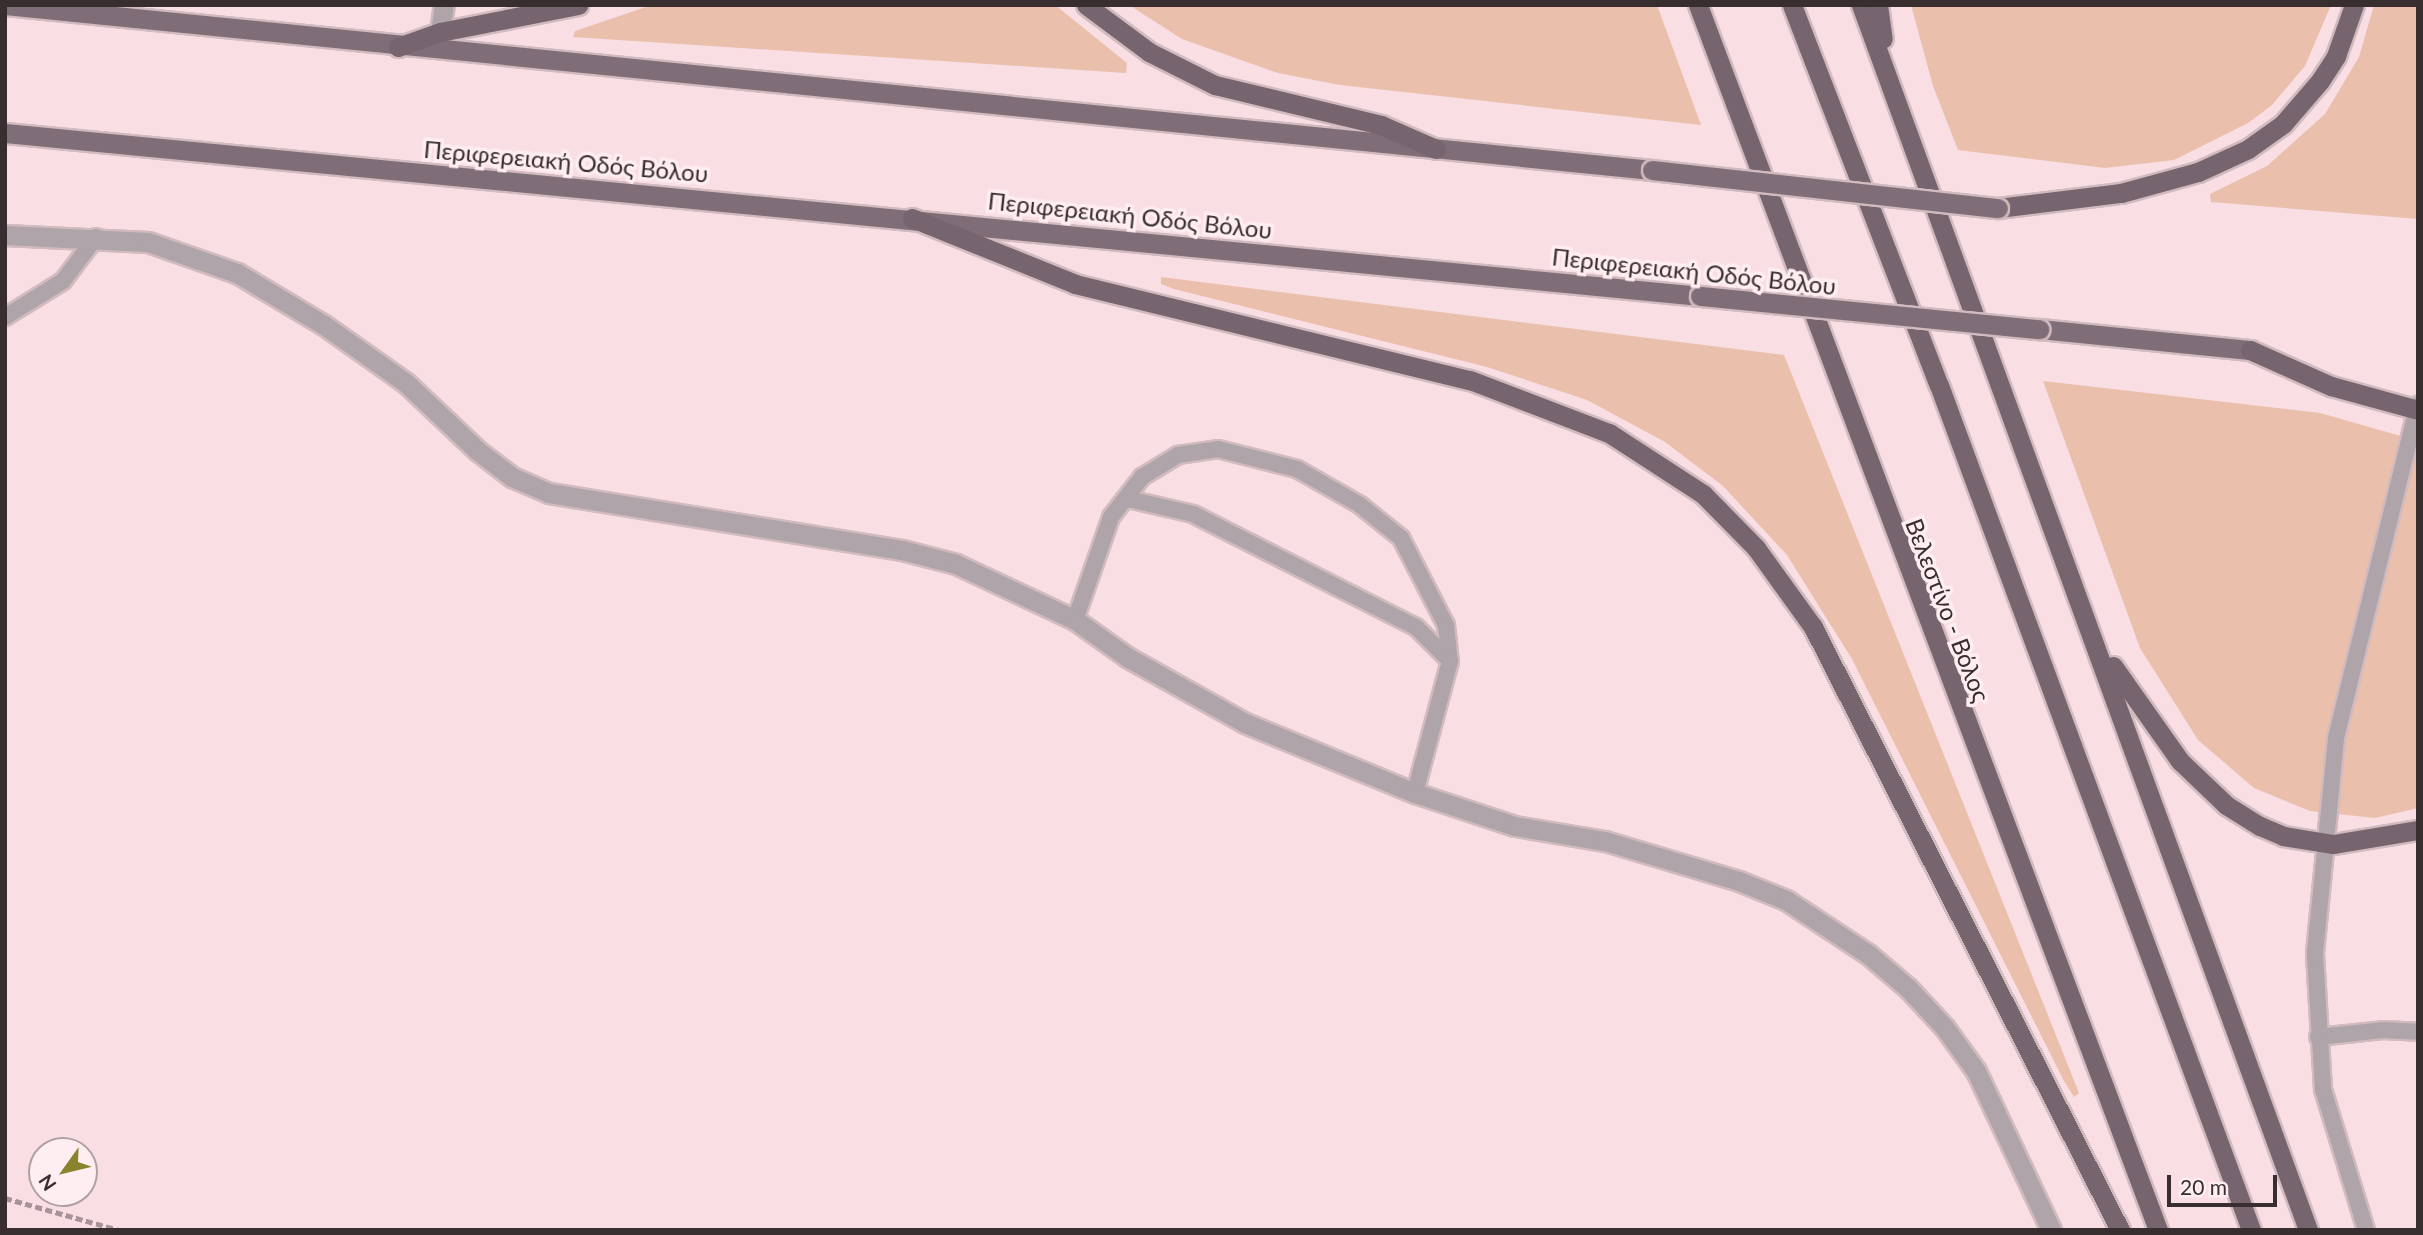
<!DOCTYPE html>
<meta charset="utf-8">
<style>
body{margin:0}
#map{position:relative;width:2423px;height:1235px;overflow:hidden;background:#f9dee3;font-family:Lato,sans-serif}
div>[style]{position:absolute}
.green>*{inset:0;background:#eabfac}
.path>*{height:4.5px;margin-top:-2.25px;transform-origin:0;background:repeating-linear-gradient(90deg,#a89498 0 7px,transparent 0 10.5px)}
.roads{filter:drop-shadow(2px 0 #d2bbbf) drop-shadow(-2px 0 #d2bbbf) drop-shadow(0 2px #d2bbbf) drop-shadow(0 -2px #d2bbbf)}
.service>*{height:16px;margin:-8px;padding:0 8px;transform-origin:8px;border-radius:8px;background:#aea4a9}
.minor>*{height:19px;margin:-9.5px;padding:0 9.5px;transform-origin:9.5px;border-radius:9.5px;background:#aea4a9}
.primary>*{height:19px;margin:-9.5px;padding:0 9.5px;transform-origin:9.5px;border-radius:9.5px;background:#7f6d77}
.trunk>*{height:19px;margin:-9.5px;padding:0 9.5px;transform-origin:9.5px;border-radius:9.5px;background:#76646e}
.bridges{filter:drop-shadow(2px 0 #d2bbbf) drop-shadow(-2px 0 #d2bbbf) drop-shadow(0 2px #d2bbbf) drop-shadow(0 -2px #d2bbbf)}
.primary-bridge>*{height:19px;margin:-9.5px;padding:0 9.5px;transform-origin:9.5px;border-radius:9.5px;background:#7f6d77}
span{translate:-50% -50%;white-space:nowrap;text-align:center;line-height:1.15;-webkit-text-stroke:7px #ffeef1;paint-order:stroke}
.street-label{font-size:24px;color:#382e2f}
.frame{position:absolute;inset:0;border:7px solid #382e2f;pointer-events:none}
.north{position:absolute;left:28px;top:1137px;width:70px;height:70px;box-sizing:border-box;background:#ffeef1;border:2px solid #afa1a3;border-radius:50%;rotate:236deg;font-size:19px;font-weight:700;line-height:28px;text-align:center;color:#382e2f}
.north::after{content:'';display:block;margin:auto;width:24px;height:32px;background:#89832b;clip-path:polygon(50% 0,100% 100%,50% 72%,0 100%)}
.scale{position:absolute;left:2167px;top:1175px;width:110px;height:32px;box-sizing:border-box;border:4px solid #382e2f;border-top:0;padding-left:9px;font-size:21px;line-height:24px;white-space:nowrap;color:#382e2f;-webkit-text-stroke:5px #ffeef1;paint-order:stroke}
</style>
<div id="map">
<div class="green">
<div style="clip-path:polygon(652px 5px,1055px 5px,1127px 63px,1126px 73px,573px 37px,575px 31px)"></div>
<div style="clip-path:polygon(1129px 5px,1657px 5px,1701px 125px,1340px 85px,1278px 73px,1182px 39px)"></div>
<div style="clip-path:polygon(1911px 5px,2331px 5px,2305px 66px,2272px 105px,2248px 123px,2174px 160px,2105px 168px,1958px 150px,1933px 86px)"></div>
<div style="clip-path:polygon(2374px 5px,2418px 5px,2418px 219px,2211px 202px,2210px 194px,2267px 166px,2325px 114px,2359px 57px)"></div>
<div style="clip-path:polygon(1161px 277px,1784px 355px,2079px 1093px,2074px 1097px,2064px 1081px,1852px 659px,1787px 555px,1723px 486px,1665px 442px,1587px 400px,1487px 367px,1174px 289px,1161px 284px)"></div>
<div style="clip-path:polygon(2043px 381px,2320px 413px,2418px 441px,2418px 808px,2375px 818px,2310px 811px,2254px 788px,2198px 740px,2140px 648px)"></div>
</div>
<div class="path">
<div style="left:5px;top:1198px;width:118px;rotate:15.7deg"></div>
</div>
<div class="roads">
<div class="service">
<div style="left:5px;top:317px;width:68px;rotate:-31.8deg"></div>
<div style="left:63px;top:281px;width:55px;rotate:-53.1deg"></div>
<div style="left:1128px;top:499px;width:67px;rotate:13deg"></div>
<div style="left:1193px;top:514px;width:250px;rotate:26.9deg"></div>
<div style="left:1416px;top:627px;width:48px;rotate:45deg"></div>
<div style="left:1075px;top:620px;width:109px;rotate:-70.7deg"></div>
<div style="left:1111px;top:517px;width:51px;rotate:-52.2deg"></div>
<div style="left:1142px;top:477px;width:42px;rotate:-31.4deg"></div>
<div style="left:1178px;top:455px;width:40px;rotate:-8.5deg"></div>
<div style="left:1218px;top:449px;width:81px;rotate:14.2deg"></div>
<div style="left:1297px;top:469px;width:73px;rotate:29.7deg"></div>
<div style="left:1360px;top:505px;width:53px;rotate:38.8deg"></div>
<div style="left:1401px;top:538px;width:98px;rotate:62.7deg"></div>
<div style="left:1446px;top:625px;width:36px;rotate:84deg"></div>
<div style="left:1450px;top:661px;width:137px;rotate:104.9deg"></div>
<div style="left:2318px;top:1037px;width:65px;rotate:-6.1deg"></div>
<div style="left:2383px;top:1030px;width:35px;rotate:3deg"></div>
<div style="left:2366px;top:1230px;width:147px;rotate:-107deg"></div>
<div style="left:2323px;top:1089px;width:136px;rotate:-93.4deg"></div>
<div style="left:2315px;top:953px;width:216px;rotate:-84.4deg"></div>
<div style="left:2336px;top:738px;width:343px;rotate:-76.2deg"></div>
</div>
<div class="minor">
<div style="left:440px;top:32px;width:27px;rotate:-82deg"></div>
<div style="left:5px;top:235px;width:143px;rotate:2.8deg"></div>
<div style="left:148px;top:242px;width:94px;rotate:19.2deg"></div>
<div style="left:237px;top:273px;width:101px;rotate:30.9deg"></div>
<div style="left:324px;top:325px;width:100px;rotate:35.3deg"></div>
<div style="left:406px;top:383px;width:99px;rotate:43.4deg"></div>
<div style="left:478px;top:451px;width:43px;rotate:37.4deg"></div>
<div style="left:512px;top:477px;width:40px;rotate:23.4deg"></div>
<div style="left:549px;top:493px;width:358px;rotate:9.2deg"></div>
<div style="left:902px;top:550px;width:56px;rotate:14.5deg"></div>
<div style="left:956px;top:564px;width:132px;rotate:25.2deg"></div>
<div style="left:1075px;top:620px;width:64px;rotate:35.4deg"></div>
<div style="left:1127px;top:657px;width:135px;rotate:29.2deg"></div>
<div style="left:1245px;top:723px;width:184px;rotate:22.4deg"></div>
<div style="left:1415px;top:793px;width:105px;rotate:18.3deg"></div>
<div style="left:1515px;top:826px;width:91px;rotate:9.5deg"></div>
<div style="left:1605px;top:841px;width:140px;rotate:16.6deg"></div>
<div style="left:1739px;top:881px;width:51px;rotate:22deg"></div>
<div style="left:1786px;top:900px;width:98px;rotate:33.4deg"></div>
<div style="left:1868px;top:954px;width:52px;rotate:40.4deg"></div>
<div style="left:1908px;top:988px;width:54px;rotate:47.2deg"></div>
<div style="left:1945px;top:1028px;width:53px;rotate:54.2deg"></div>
<div style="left:1976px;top:1071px;width:176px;rotate:64.7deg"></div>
</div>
<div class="primary">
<div style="left:5px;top:5px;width:1655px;rotate:5.72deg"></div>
<div style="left:5px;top:133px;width:1703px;rotate:5.49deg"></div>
<div style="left:2039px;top:329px;width:212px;rotate:5.7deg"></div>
</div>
<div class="trunk">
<div style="left:1086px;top:5px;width:79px;rotate:36.7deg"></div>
<div style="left:1149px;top:52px;width:74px;rotate:26.6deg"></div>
<div style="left:1215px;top:85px;width:171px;rotate:13.5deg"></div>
<div style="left:1381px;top:125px;width:60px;rotate:23.6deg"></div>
<div style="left:1698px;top:5px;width:1309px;rotate:69.42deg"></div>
<div style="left:1792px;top:5px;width:407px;rotate:68.9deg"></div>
<div style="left:1939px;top:385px;width:901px;rotate:69.73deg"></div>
<div style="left:1861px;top:5px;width:1304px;rotate:69.95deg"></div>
<div style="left:1878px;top:5px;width:34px;rotate:82deg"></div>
<div style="left:398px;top:47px;width:45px;rotate:-19.7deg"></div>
<div style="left:440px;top:32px;width:141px;rotate:-11.1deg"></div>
<div style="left:1998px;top:208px;width:124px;rotate:-7deg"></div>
<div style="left:2121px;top:193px;width:80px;rotate:-15.3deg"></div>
<div style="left:2198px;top:172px;width:55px;rotate:-24.7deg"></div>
<div style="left:2248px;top:149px;width:43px;rotate:-35.5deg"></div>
<div style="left:2283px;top:124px;width:57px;rotate:-49.3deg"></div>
<div style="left:2320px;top:81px;width:30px;rotate:-57deg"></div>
<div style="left:2336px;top:56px;width:54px;rotate:-70.6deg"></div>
<div style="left:912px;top:218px;width:176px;rotate:22deg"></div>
<div style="left:1075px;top:284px;width:406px;rotate:13.7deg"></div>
<div style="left:1470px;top:380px;width:149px;rotate:20.9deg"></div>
<div style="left:1609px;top:433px;width:112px;rotate:33deg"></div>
<div style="left:1703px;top:494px;width:76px;rotate:45.5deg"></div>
<div style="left:1756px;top:548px;width:97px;rotate:54.2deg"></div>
<div style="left:1813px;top:627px;width:677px;rotate:63.02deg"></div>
<div style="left:2250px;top:350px;width:89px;rotate:24deg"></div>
<div style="left:2331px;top:386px;width:90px;rotate:15.4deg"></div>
<div style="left:2113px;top:666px;width:116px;rotate:54.8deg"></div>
<div style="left:2180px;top:761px;width:64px;rotate:43.7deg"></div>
<div style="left:2226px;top:805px;width:40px;rotate:32deg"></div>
<div style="left:2260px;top:826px;width:25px;rotate:23deg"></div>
<div style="left:2283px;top:836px;width:51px;rotate:9.1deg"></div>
<div style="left:2333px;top:844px;width:86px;rotate:-9.4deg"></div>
</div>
</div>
<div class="bridges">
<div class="primary-bridge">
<div style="left:1652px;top:170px;width:348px;rotate:6.3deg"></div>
<div style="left:1700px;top:296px;width:341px;rotate:5.6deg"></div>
</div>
</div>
<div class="street-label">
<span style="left:566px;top:161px;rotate:5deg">Περιφερειακή Οδός Βόλου</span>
<span style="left:1130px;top:215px;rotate:6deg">Περιφερειακή Οδός Βόλου</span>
<span style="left:1694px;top:271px;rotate:6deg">Περιφερειακή Οδός Βόλου</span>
<span style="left:1948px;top:610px;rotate:69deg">Βελεστίνο - Βόλος</span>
</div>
<div class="frame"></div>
<div class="north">N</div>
<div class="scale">20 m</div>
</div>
